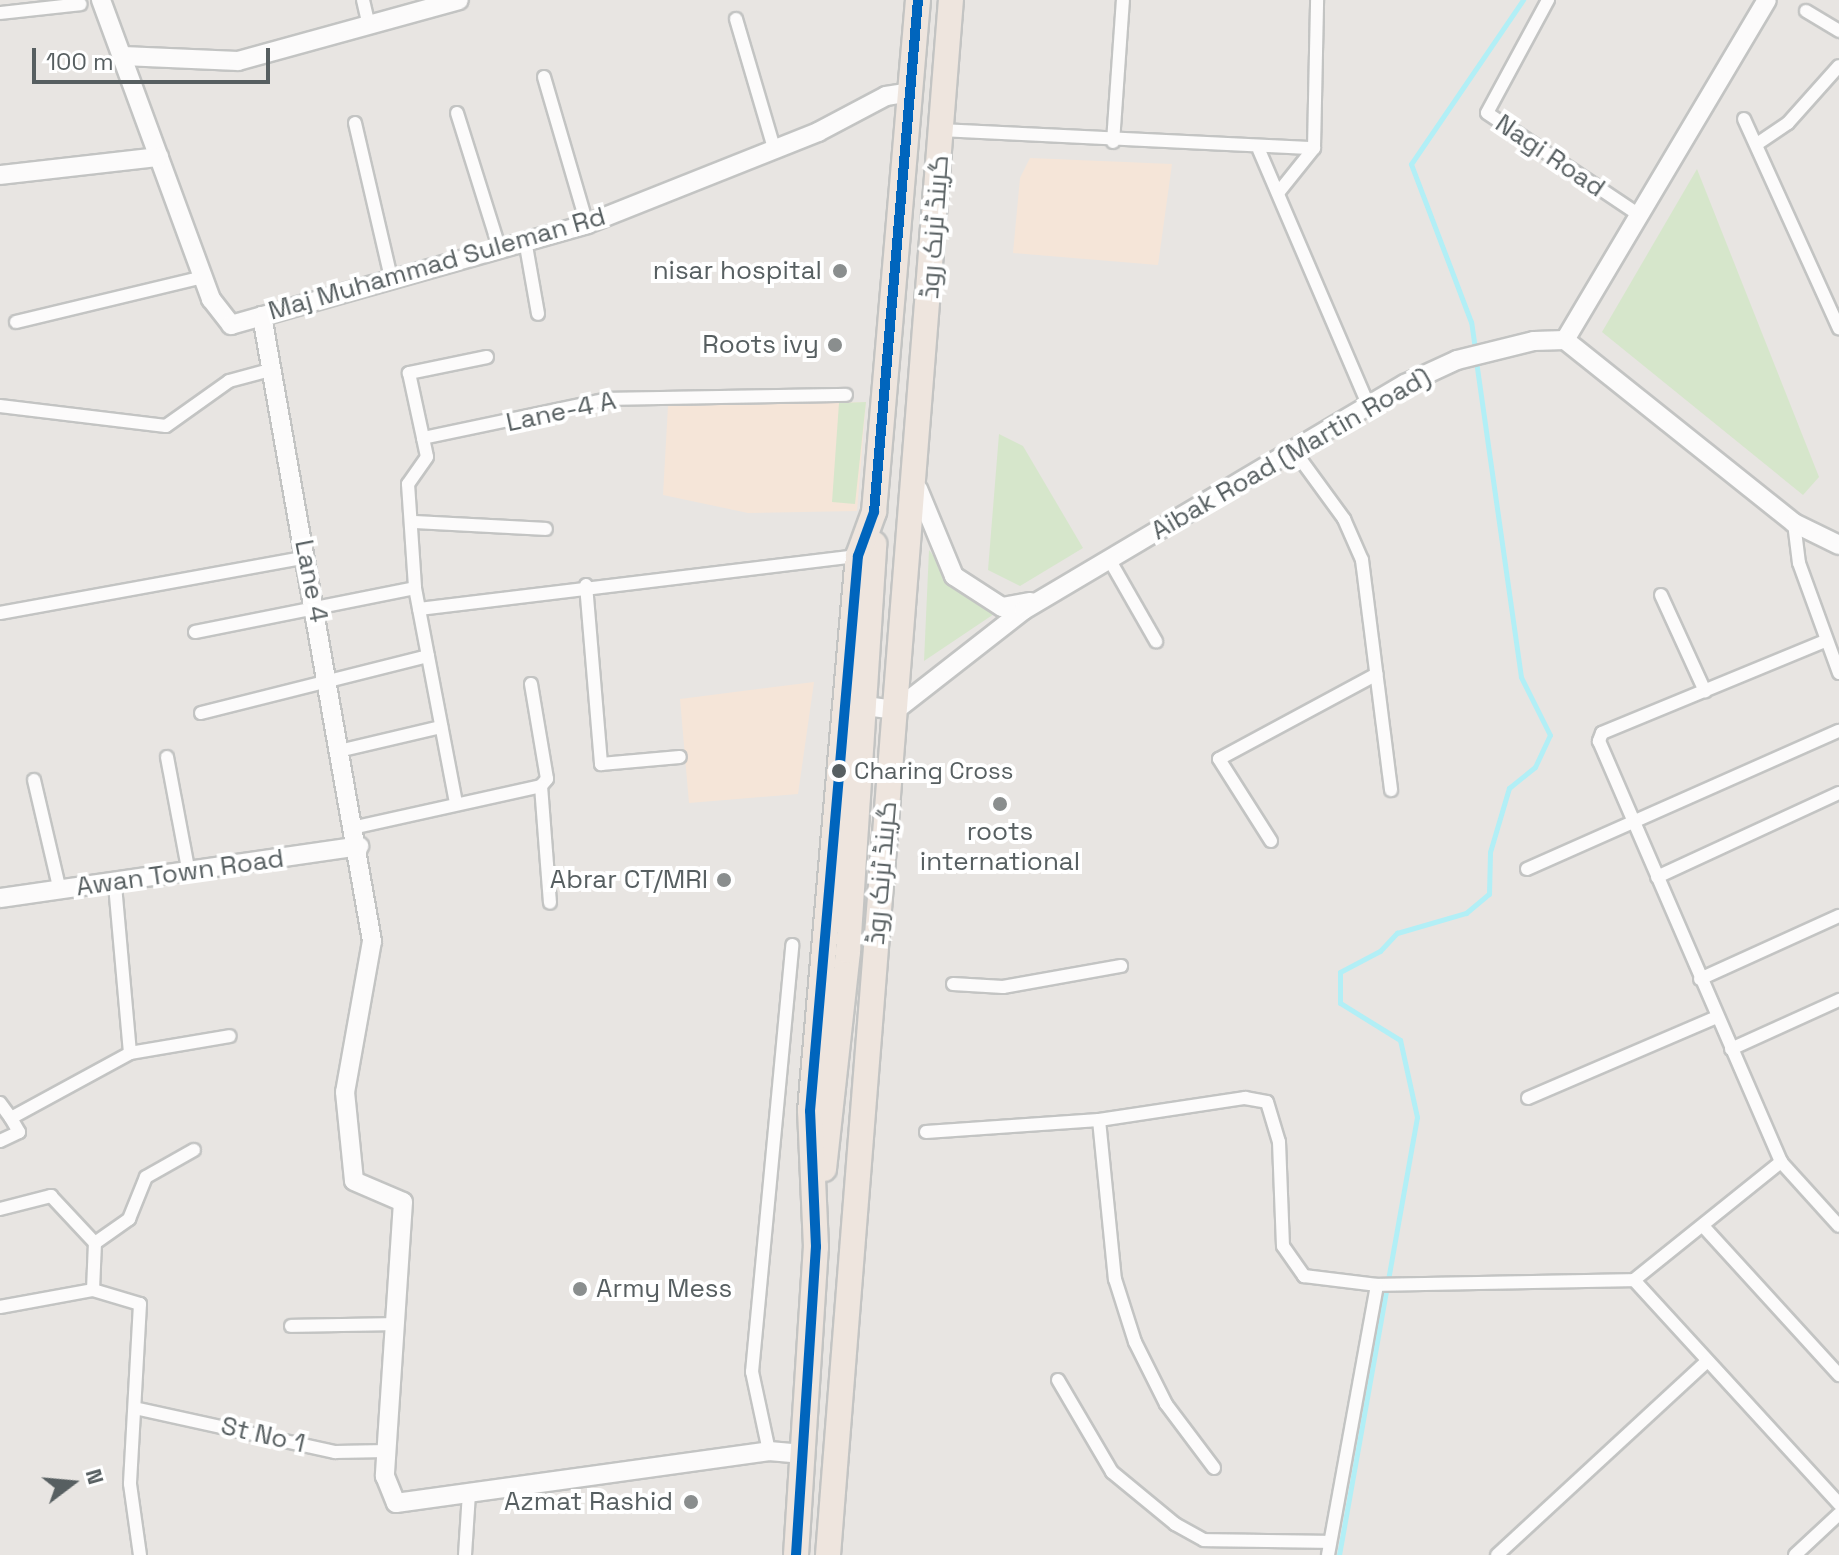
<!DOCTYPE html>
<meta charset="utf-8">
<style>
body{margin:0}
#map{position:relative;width:1839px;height:1555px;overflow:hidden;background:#e8e5e2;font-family:"Space Grotesk",Cairo,sans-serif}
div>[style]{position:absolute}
.commercial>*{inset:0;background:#f5e5d8}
.green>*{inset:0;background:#d6e6cb}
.stream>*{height:5px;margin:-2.5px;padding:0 2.5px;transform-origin:2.5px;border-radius:2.5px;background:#b2eff6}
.roads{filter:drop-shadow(2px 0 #c3c4c3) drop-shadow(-2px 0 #c3c4c3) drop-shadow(0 2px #c3c4c3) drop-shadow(0 -2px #c3c4c3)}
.street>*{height:12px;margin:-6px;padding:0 6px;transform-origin:6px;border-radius:6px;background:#fcfbfb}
.secondary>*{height:18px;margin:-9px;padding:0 9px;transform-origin:9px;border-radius:9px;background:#fcfbfb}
.highway>*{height:24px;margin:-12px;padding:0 12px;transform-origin:12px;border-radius:12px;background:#eee5de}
.bus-1>*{height:10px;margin:-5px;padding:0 5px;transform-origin:5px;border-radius:5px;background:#0065bd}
.dots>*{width:22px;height:22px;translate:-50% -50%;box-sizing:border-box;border:4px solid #fff;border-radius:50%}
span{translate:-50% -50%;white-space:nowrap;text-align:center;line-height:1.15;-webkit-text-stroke:8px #fff;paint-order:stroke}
.bus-label{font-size:24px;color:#575f61}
.left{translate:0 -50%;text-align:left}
.street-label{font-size:26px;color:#575f61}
.poi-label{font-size:26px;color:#575f61}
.right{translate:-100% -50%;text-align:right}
.north{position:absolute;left:32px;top:1443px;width:80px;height:80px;-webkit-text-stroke:6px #fff;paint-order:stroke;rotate:74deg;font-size:22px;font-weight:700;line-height:32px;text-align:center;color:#575f61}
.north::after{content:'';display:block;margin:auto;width:28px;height:36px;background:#575f61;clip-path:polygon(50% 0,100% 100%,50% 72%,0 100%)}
.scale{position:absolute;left:32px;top:48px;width:238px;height:36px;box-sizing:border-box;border:4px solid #575f61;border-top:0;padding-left:10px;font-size:24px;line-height:28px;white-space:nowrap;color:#575f61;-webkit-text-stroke:6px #fff;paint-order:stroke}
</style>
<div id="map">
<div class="commercial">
<div style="clip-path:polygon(1030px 158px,1172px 164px,1158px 265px,1013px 253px,1020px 178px)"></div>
<div style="clip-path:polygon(866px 402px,857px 511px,748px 513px,663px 495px,668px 406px)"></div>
<div style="clip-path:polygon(814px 682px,798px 794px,689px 803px,680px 699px)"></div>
</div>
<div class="green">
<div style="clip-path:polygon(1697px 169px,1819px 477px,1803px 495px,1602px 332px)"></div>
<div style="clip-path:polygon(866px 402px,855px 504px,832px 502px,839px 403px)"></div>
<div style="clip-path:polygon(999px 434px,1023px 446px,1083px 548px,1020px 586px,988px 570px)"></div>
<div style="clip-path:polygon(929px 550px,950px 578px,997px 612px,924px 661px)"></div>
</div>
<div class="stream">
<div style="left:1475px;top:349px;width:27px;rotate:-98deg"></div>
<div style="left:1471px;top:322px;width:169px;rotate:-110.8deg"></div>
<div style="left:1411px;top:164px;width:199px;rotate:-55.7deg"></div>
<div style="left:1339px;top:1555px;width:445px;rotate:-79.9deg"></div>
<div style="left:1417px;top:1117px;width:79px;rotate:-102.4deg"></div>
<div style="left:1400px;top:1040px;width:70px;rotate:-148.3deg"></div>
<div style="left:1340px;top:1003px;width:31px;rotate:-90deg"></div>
<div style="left:1340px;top:972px;width:45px;rotate:-27.7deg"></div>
<div style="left:1380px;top:951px;width:25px;rotate:-47deg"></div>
<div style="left:1397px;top:933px;width:72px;rotate:-16.2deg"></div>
<div style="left:1466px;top:913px;width:30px;rotate:-40deg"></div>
<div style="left:1489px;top:894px;width:42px;rotate:-88.6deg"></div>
<div style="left:1490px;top:852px;width:67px;rotate:-73.5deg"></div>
<div style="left:1509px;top:788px;width:33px;rotate:-39deg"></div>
<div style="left:1535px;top:767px;width:35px;rotate:-65deg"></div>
<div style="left:1550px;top:735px;width:65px;rotate:-116.6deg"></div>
<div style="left:1521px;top:677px;width:321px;rotate:-98.1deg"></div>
</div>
<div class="roads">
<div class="street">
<div style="left:363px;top:0;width:27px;rotate:77deg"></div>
<div style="left:1548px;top:0;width:128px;rotate:118.4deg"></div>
<div style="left:1487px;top:113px;width:185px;rotate:33.8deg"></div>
<div style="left:1806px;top:11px;width:39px;rotate:31deg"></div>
<div style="left:0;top:13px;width:81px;rotate:-6.3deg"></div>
<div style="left:736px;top:19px;width:134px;rotate:73.6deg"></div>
<div style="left:544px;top:77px;width:153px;rotate:73.7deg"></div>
<div style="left:457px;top:113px;width:140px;rotate:72.6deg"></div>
<div style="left:1744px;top:119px;width:230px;rotate:65.6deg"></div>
<div style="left:355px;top:123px;width:159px;rotate:76.9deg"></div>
<div style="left:941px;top:130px;width:373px;rotate:2.8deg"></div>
<div style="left:1113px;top:142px;width:142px;rotate:-86deg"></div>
<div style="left:1757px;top:144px;width:37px;rotate:-34deg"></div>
<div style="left:1788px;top:123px;width:76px;rotate:-48.2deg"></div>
<div style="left:1259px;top:150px;width:276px;rotate:66.8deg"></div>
<div style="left:1278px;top:193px;width:58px;rotate:-51.3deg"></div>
<div style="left:1314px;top:148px;width:148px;rotate:-88.8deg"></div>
<div style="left:525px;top:240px;width:75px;rotate:80deg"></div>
<div style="left:16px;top:322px;width:192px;rotate:-13.5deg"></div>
<div style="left:487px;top:357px;width:80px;rotate:168.4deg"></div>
<div style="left:409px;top:373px;width:66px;rotate:77.8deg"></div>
<div style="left:423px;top:438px;width:189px;rotate:-11.9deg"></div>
<div style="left:608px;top:399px;width:238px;rotate:-1deg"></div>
<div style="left:0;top:406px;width:167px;rotate:6.9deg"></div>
<div style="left:166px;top:426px;width:77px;rotate:-35.5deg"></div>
<div style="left:229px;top:381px;width:39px;rotate:-15deg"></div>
<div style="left:423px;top:438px;width:19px;rotate:78deg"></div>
<div style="left:427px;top:457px;width:33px;rotate:125deg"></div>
<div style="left:408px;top:484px;width:104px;rotate:86.1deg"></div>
<div style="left:415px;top:588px;width:219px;rotate:79.2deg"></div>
<div style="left:1293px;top:449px;width:87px;rotate:53.9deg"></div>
<div style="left:1344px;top:519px;width:45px;rotate:66.3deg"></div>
<div style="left:1362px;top:560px;width:232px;rotate:82.8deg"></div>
<div style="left:416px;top:522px;width:130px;rotate:3.1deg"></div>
<div style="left:1794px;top:523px;width:40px;rotate:82.9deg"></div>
<div style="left:1799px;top:563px;width:117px;rotate:70deg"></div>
<div style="left:1109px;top:559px;width:95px;rotate:60.2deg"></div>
<div style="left:586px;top:585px;width:180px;rotate:85.2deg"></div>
<div style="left:601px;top:764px;width:79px;rotate:-5.1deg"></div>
<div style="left:1661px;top:595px;width:106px;rotate:65.4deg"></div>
<div style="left:419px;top:609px;width:442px;rotate:-6.9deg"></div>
<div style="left:0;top:613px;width:312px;rotate:-10.3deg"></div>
<div style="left:195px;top:632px;width:224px;rotate:-11.3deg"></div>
<div style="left:1825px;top:641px;width:241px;rotate:157.6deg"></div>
<div style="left:1602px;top:733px;width:9px;rotate:111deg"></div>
<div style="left:1599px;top:741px;width:459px;rotate:66.6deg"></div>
<div style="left:1781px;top:1162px;width:86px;rotate:47.8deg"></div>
<div style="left:531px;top:684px;width:96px;rotate:80.4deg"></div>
<div style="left:547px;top:779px;width:9px;rotate:131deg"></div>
<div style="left:541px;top:786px;width:117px;rotate:85.6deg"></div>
<div style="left:201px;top:713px;width:234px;rotate:-14.1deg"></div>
<div style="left:343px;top:750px;width:101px;rotate:-13.2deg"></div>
<div style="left:167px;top:757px;width:118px;rotate:79.3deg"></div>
<div style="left:34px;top:780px;width:114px;rotate:76.8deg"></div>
<div style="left:356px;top:827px;width:189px;rotate:-12.5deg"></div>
<div style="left:1271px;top:841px;width:97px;rotate:-122.4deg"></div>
<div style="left:1219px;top:759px;width:179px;rotate:-28.3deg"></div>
<div style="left:1527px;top:869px;width:341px;rotate:-23.9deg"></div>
<div style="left:1657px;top:877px;width:200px;rotate:-24.8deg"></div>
<div style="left:1700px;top:979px;width:153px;rotate:-24.4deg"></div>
<div style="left:953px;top:984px;width:50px;rotate:3.4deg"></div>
<div style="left:1003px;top:987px;width:120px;rotate:-10.1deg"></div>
<div style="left:1731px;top:1049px;width:119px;rotate:-24.4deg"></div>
<div style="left:130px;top:1053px;width:101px;rotate:-9.6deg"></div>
<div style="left:1528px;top:1098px;width:206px;rotate:-23.2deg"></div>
<div style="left:0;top:1103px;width:19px;rotate:54deg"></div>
<div style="left:1099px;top:1120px;width:160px;rotate:84.3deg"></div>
<div style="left:1115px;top:1279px;width:66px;rotate:72.4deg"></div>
<div style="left:1135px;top:1342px;width:69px;rotate:63.4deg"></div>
<div style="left:1166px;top:1404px;width:80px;rotate:53.1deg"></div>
<div style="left:926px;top:1132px;width:173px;rotate:-4deg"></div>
<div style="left:1099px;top:1120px;width:148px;rotate:-8.6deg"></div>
<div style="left:1245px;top:1098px;width:22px;rotate:10deg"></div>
<div style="left:1267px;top:1102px;width:42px;rotate:73.3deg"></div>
<div style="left:1279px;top:1142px;width:104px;rotate:87.8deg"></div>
<div style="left:1283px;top:1246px;width:37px;rotate:55deg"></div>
<div style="left:1304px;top:1276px;width:74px;rotate:7deg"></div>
<div style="left:1377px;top:1285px;width:257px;rotate:-1.1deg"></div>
<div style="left:1634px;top:1280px;width:189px;rotate:-38.8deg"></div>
<div style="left:0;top:1141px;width:21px;rotate:-25deg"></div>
<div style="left:19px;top:1132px;width:16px;rotate:-120deg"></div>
<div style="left:11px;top:1118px;width:136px;rotate:-28.6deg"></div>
<div style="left:130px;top:1053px;width:169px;rotate:-95.1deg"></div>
<div style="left:0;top:1209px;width:53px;rotate:-14.3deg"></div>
<div style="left:51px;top:1196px;width:64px;rotate:46.9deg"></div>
<div style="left:1703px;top:1226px;width:202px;rotate:47.6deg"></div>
<div style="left:1634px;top:1280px;width:304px;rotate:47.5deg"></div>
<div style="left:93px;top:1290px;width:47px;rotate:-87.6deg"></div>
<div style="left:95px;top:1243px;width:42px;rotate:-35.2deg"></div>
<div style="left:129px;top:1219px;width:45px;rotate:-68deg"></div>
<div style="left:146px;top:1177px;width:55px;rotate:-29.4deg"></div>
<div style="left:0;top:1307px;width:95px;rotate:-10.4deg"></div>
<div style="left:93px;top:1290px;width:49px;rotate:16.6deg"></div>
<div style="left:140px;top:1304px;width:180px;rotate:93.2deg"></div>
<div style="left:130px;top:1484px;width:72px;rotate:82deg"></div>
<div style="left:291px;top:1326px;width:102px;rotate:-1.1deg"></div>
<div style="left:1058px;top:1380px;width:107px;rotate:59.6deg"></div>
<div style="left:1112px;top:1472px;width:82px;rotate:39.5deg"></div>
<div style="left:1175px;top:1524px;width:33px;rotate:29deg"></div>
<div style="left:1204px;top:1540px;width:126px;rotate:0.9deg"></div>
<div style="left:139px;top:1409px;width:201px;rotate:12.4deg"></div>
<div style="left:335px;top:1452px;width:52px;rotate:-1.1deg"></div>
<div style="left:769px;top:1451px;width:81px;rotate:-102.1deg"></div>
<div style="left:752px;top:1372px;width:429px;rotate:-84.6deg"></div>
<div style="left:465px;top:1555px;width:62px;rotate:-86.3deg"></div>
<div style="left:1328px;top:1555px;width:274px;rotate:-79.7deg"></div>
<div style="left:1497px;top:1555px;width:286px;rotate:-42.7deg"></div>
<div style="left:1795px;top:1555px;width:60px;rotate:-43deg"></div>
</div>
<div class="secondary">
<div style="left:101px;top:0;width:319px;rotate:69.8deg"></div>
<div style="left:211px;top:299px;width:33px;rotate:52deg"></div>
<div style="left:231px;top:325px;width:370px;rotate:-15.8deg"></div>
<div style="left:587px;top:224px;width:249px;rotate:-21.7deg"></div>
<div style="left:818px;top:132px;width:77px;rotate:-27.9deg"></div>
<div style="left:886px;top:96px;width:26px;rotate:-9deg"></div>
<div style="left:123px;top:56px;width:115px;rotate:2.5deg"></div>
<div style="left:238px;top:61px;width:229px;rotate:-15.4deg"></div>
<div style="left:0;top:175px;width:160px;rotate:-6.5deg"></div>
<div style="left:262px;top:316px;width:635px;rotate:80.02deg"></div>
<div style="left:372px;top:941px;width:153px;rotate:100.1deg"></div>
<div style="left:345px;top:1092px;width:89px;rotate:84.2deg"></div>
<div style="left:354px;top:1181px;width:53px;rotate:23.2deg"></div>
<div style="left:403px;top:1202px;width:275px;rotate:93.8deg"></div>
<div style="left:385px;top:1476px;width:29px;rotate:68deg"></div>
<div style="left:396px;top:1503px;width:377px;rotate:-7.9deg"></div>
<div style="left:769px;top:1451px;width:34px;rotate:5deg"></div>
<div style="left:1565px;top:340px;width:395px;rotate:-59.3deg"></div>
<div style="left:918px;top:489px;width:94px;rotate:67.5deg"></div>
<div style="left:954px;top:576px;width:57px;rotate:32.9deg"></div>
<div style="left:1002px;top:607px;width:29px;rotate:-10deg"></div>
<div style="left:866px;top:706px;width:30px;rotate:8deg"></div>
<div style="left:896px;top:710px;width:162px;rotate:-38deg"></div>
<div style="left:1024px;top:610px;width:443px;rotate:-30.7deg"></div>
<div style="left:1405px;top:384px;width:57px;rotate:-24.8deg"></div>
<div style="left:1457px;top:360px;width:79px;rotate:-13.9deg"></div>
<div style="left:1534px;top:341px;width:31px;rotate:-2deg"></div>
<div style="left:1565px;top:340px;width:293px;rotate:38.6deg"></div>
<div style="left:1794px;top:523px;width:50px;rotate:26.1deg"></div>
<div style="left:0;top:898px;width:363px;rotate:-8.2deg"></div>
</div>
<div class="highway">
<div style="left:824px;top:1169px;width:219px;rotate:-83.7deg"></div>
<div style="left:848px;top:951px;width:408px;rotate:-86.3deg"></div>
<div style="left:796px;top:1555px;width:309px;rotate:-86.3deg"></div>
<div style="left:816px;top:1247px;width:136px;rotate:-92.5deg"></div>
<div style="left:810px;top:1111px;width:557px;rotate:-85.06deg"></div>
<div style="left:858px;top:556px;width:47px;rotate:-70deg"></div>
<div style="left:874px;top:512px;width:514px;rotate:-85.09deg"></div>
<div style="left:828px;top:1555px;width:1560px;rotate:-85.48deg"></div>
</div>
</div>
<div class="bus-1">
<div style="left:796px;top:1555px;width:309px;rotate:-86.3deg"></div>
<div style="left:816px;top:1247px;width:136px;rotate:-92.5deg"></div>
<div style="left:810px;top:1111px;width:557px;rotate:-85.06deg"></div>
<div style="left:858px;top:556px;width:47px;rotate:-70deg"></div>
<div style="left:874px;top:512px;width:514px;rotate:-85.09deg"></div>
</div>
<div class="dots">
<div style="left:840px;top:271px;background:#8a8e8e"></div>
<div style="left:835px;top:345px;background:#8a8e8e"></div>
<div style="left:839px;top:771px;background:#575f61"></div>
<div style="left:1000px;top:804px;background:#8a8e8e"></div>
<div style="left:724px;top:880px;background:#8a8e8e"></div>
<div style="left:580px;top:1289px;background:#8a8e8e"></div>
<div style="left:691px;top:1502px;background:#8a8e8e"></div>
</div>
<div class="bus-label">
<span class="left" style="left:854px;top:771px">Charing Cross</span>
</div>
<div class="street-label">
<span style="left:1550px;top:156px;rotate:34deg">Nagi Road</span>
<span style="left:935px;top:227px;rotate:-86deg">گرینڈ ٹرنک روڈ</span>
<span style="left:437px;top:264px;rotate:-16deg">Maj Muhammad Suleman Rd</span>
<span style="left:561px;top:412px;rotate:-12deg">Lane-4 A</span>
<span style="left:1291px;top:454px;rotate:-30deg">Aibak Road (Martin Road)</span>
<span style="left:311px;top:581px;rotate:79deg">Lane 4</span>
<span style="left:180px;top:873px;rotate:-8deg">Awan Town Road</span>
<span style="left:882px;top:873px;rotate:-85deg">گرینڈ ٹرنک روڈ</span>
<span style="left:263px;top:1435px;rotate:13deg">St No 1</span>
</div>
<div class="poi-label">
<span class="right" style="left:822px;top:271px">nisar hospital</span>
<span class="right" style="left:819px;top:345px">Roots ivy</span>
<span style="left:1000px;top:847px">roots<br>international</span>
<span class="right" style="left:708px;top:880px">Abrar CT/MRI</span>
<span class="left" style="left:596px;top:1289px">Army Mess</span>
<span class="right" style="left:673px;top:1502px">Azmat Rashid</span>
</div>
<div class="north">N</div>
<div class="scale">100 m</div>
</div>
